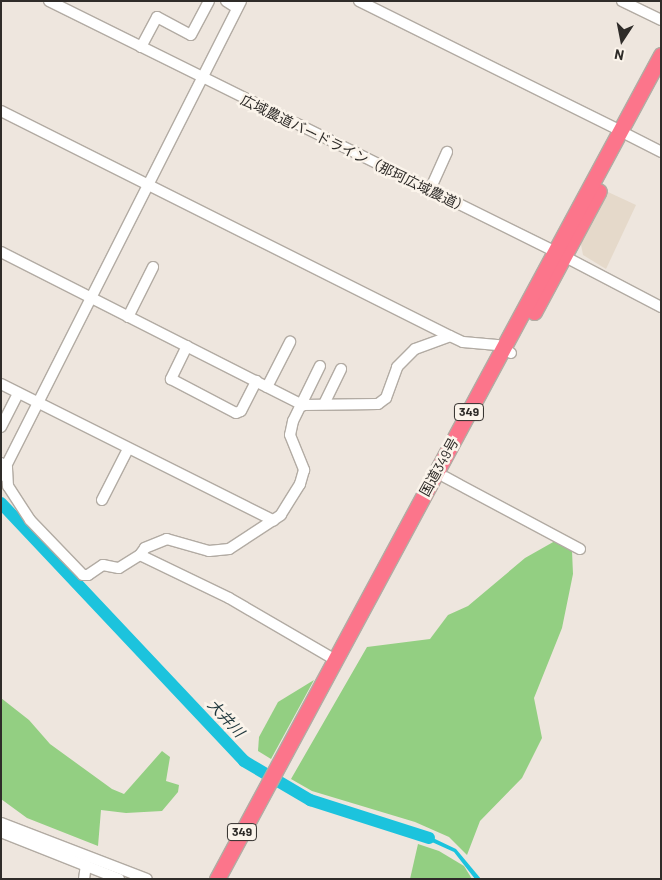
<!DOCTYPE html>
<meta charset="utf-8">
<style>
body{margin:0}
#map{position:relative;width:662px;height:880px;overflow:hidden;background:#eee6de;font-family:Barlow,"Noto Sans JP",sans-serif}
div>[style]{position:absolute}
.built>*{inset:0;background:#e5d9ca}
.green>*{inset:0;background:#93cf82}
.water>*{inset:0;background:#1cc3dd}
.river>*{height:12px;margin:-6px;padding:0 6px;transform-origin:6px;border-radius:6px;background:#1cc3dd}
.roads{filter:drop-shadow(1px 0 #b2aba3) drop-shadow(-1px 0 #b2aba3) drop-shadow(0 1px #b2aba3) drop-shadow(0 -1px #b2aba3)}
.minor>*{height:10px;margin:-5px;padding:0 5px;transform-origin:5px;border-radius:5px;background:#fff}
.highway>*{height:15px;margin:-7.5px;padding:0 7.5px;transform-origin:7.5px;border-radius:7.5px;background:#fc758b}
span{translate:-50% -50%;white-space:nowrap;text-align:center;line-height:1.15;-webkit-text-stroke:5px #fbf4eb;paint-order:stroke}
.shield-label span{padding:1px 4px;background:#fbf4eb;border:1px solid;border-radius:4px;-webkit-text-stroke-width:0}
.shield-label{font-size:12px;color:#2f2c29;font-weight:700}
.street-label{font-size:14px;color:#2f2c29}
.water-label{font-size:15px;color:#1f373c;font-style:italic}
.frame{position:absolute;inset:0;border:2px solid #2f2c29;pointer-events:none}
.north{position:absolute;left:597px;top:15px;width:50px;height:50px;-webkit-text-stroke:4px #fbf4eb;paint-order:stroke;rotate:191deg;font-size:14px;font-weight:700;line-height:20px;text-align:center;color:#2f2c29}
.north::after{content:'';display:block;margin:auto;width:18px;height:22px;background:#2f2c29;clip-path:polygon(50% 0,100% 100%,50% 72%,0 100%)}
</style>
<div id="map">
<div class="built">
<div style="clip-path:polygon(608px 192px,636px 205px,606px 269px,583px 255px,580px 239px,599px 202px)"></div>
</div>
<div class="green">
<div style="clip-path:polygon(555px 541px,572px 551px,573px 574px,562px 628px,534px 698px,542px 738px,522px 778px,480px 821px,467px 855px,449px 837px,415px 822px,312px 791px,291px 779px,367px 647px,430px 639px,448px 615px,468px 606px,525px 558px)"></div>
<div style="clip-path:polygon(314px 680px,271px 759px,258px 751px,259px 737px,278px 702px)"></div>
<div style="clip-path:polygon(1px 698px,29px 720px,50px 744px,112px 789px,124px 794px,162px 751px,170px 757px,166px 781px,179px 785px,178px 792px,162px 811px,126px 813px,101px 810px,98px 846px,27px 818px,1px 799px)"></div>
<div style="clip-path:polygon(418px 844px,439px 851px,464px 866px,472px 879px,410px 879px)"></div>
</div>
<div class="water">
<div style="clip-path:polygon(414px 829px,456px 849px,481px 879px,475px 879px,454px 852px,412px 833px)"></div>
</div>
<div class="river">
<div style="left:1px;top:503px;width:354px;rotate:46.7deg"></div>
<div style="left:244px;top:761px;width:77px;rotate:30.6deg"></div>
<div style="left:310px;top:800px;width:125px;rotate:17.7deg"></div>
</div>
<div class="roads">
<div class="minor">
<div style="left:49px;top:1px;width:563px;rotate:26.34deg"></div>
<div style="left:554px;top:251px;width:121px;rotate:27.6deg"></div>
<div style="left:226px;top:1px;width:13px;rotate:32deg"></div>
<div style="left:359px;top:1px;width:292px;rotate:26.4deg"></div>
<div style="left:622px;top:1px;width:43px;rotate:26deg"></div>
<div style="left:141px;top:47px;width:34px;rotate:-62deg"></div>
<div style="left:157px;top:17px;width:38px;rotate:28deg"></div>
<div style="left:191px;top:35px;width:38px;rotate:-62deg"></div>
<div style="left:1px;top:111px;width:502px;rotate:26.62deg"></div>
<div style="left:450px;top:336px;width:14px;rotate:25deg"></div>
<div style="left:463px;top:342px;width:34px;rotate:5deg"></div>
<div style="left:497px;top:345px;width:16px;rotate:30deg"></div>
<div style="left:628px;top:135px;width:37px;rotate:27deg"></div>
<div style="left:429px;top:192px;width:44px;rotate:-65.8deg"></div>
<div style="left:1px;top:252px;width:339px;rotate:26.9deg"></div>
<div style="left:303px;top:405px;width:75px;rotate:-0.8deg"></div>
<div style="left:378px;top:404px;width:10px;rotate:-37deg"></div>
<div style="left:386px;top:398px;width:33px;rotate:-70deg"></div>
<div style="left:397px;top:367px;width:25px;rotate:-45deg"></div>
<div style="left:415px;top:349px;width:37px;rotate:-20deg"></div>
<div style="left:128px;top:317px;width:56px;rotate:-63.4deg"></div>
<div style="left:187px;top:346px;width:37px;rotate:116deg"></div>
<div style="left:171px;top:379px;width:73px;rotate:27.6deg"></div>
<div style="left:236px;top:413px;width:5px;rotate:-22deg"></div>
<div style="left:241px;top:411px;width:34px;rotate:-63deg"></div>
<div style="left:320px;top:366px;width:61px;rotate:116.1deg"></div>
<div style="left:293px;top:421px;width:14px;rotate:102deg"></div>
<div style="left:290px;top:435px;width:38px;rotate:68deg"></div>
<div style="left:304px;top:470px;width:15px;rotate:106deg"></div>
<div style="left:300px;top:484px;width:36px;rotate:122deg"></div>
<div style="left:281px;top:515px;width:62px;rotate:146.8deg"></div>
<div style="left:229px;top:549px;width:20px;rotate:174deg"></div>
<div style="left:209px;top:551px;width:44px;rotate:-164.1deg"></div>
<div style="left:167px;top:539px;width:24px;rotate:158deg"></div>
<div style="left:145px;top:548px;width:9px;rotate:126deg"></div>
<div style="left:140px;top:555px;width:99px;rotate:25.8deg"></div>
<div style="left:229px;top:598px;width:121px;rotate:30.2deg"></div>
<div style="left:1px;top:384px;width:305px;rotate:26.6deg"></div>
<div style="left:267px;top:387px;width:51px;rotate:-62.9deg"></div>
<div style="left:324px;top:404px;width:39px;rotate:-64deg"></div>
<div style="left:1px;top:427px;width:38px;rotate:-63deg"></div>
<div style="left:1px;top:463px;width:8px;rotate:40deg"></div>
<div style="left:7px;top:468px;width:18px;rotate:87deg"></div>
<div style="left:8px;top:486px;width:40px;rotate:57.1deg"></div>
<div style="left:30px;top:520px;width:76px;rotate:46.1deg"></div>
<div style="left:83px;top:575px;width:5px"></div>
<div style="left:88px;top:575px;width:18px;rotate:-34deg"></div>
<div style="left:103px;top:565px;width:16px;rotate:11deg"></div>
<div style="left:119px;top:568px;width:25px;rotate:-32deg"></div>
<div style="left:1px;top:476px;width:532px;rotate:-63.19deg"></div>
<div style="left:445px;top:477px;width:153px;rotate:28.1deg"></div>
<div style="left:102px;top:500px;width:57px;rotate:-63deg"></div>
<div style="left:1px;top:823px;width:156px;rotate:21deg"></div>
<div style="left:1px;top:832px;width:127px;rotate:21.7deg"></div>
<div style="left:84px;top:879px;width:14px;rotate:-82deg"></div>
</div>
<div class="highway">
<div style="left:534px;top:312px;width:137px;rotate:-61.8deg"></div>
<div style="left:217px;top:879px;width:936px;rotate:-61.68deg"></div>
</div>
</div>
<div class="shield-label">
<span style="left:469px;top:412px">349</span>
<span style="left:242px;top:832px">349</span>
</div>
<div class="street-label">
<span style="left:355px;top:154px;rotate:26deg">広域農道バードライン（那珂広域農道）</span>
<span style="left:439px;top:467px;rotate:-61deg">国道349号</span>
</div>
<div class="water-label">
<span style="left:226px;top:718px;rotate:47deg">大井川</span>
</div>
<div class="frame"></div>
<div class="north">N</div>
</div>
